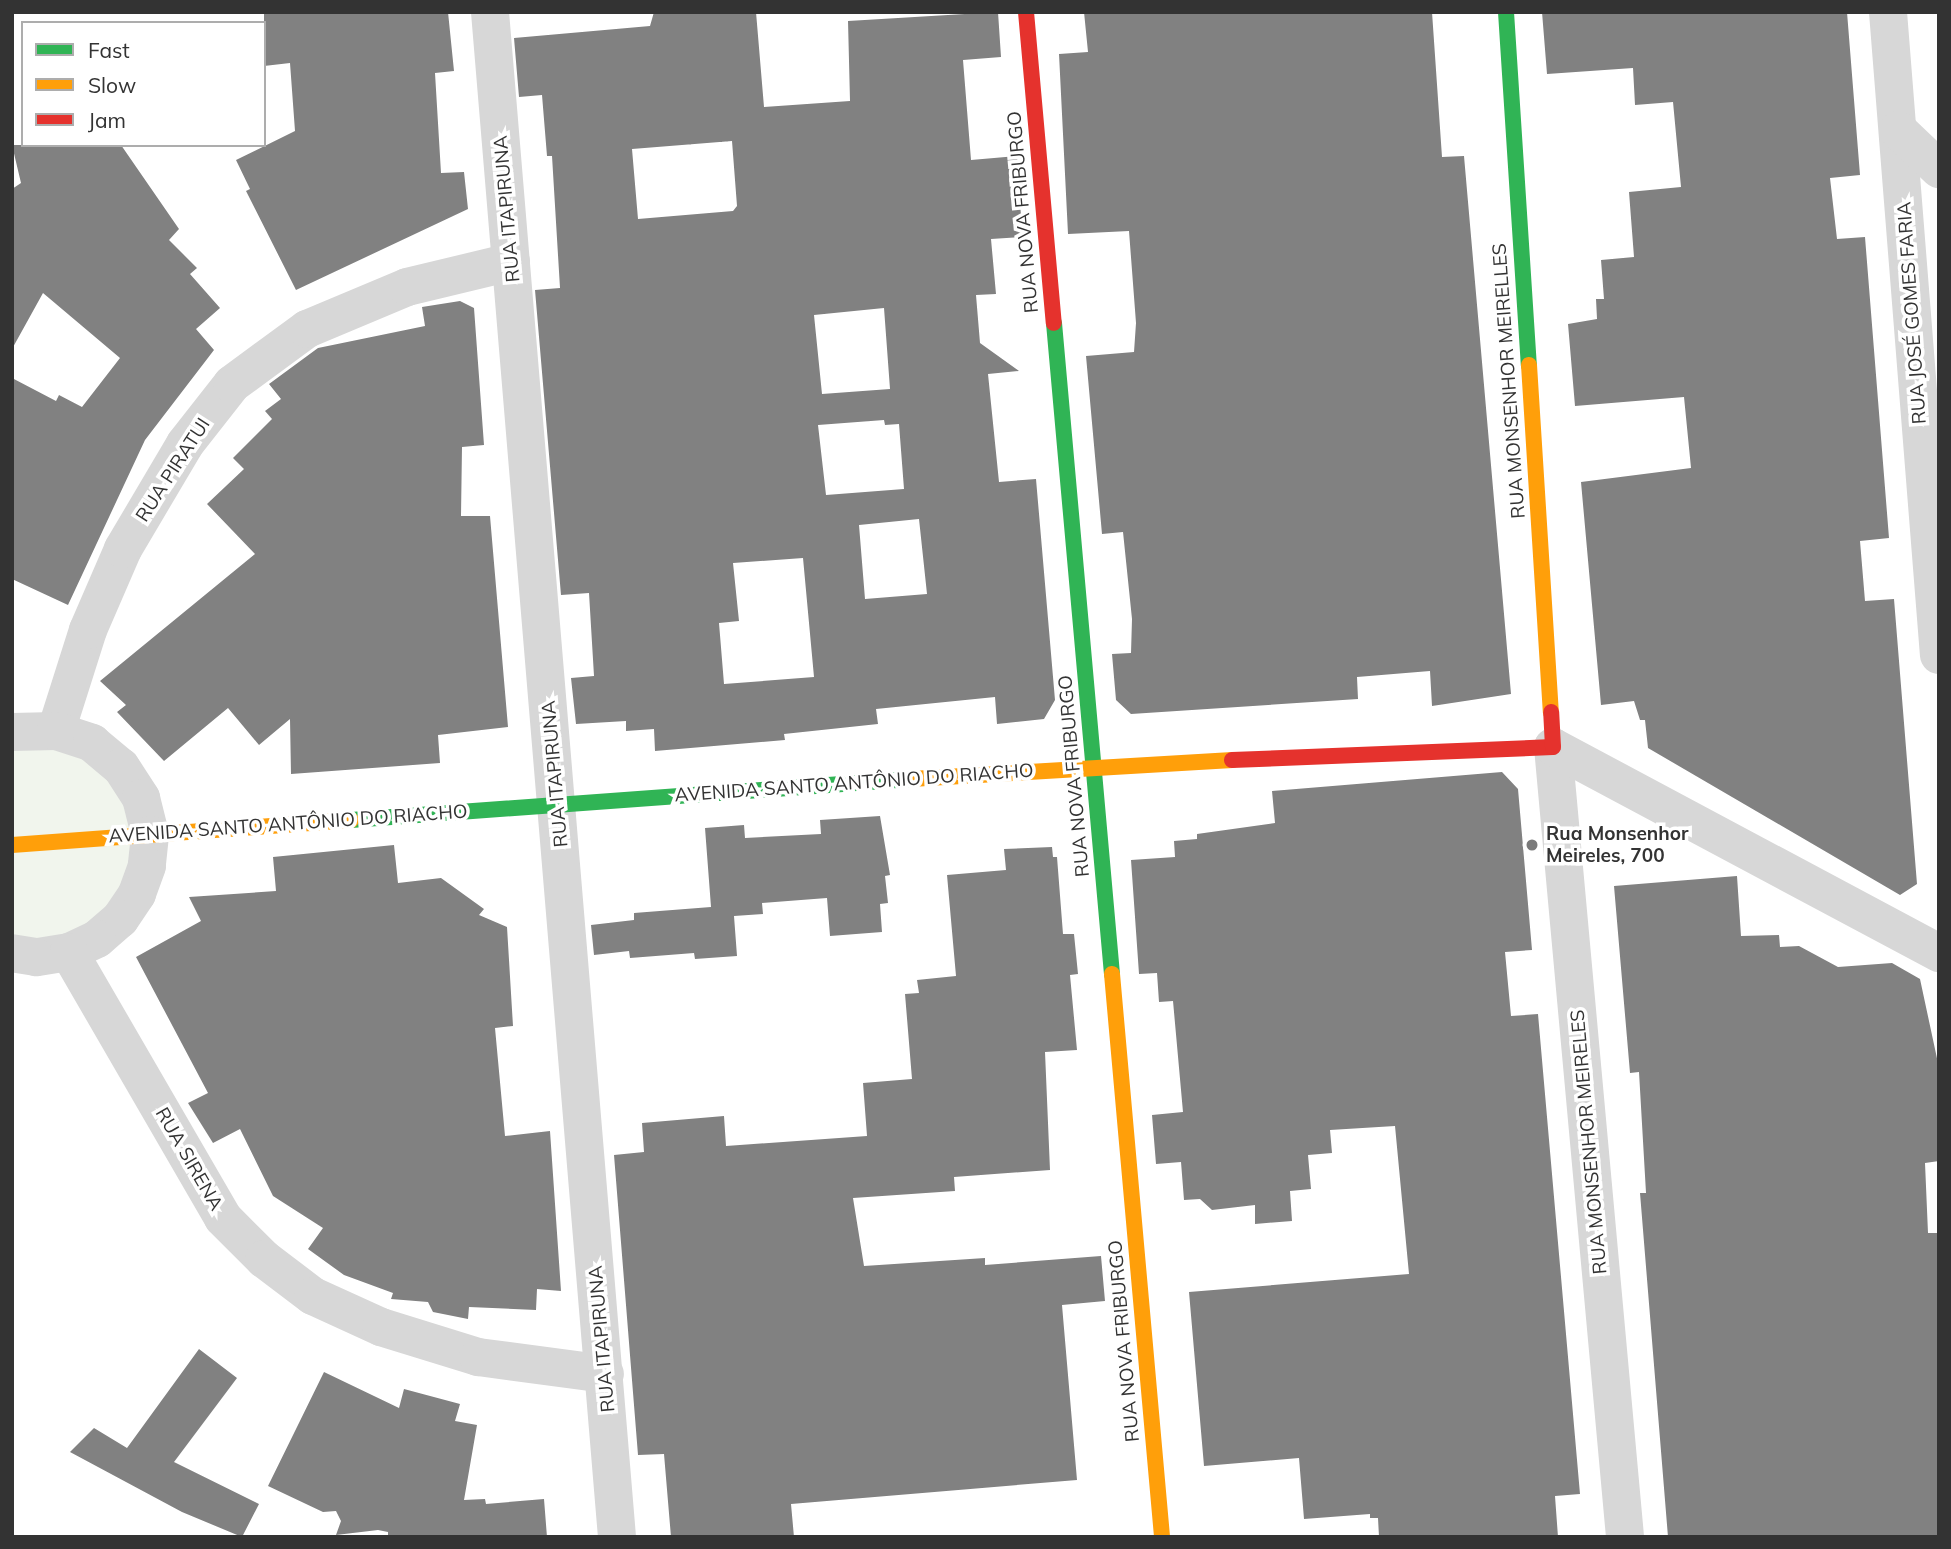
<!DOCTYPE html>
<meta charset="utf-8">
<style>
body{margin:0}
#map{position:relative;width:1951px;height:1549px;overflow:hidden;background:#fff;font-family:Mulish,sans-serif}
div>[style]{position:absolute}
.green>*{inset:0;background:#f1f5ed}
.building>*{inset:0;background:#818181}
.street>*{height:38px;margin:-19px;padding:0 19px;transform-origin:19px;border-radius:19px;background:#d7d7d7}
.fast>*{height:16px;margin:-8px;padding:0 8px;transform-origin:8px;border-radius:8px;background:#30b455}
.slow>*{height:16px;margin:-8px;padding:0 8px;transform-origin:8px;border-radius:8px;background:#ff9f0a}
.jam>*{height:16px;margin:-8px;padding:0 8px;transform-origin:8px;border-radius:8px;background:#e5322d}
.dots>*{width:19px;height:19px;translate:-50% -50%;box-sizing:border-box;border:4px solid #fff;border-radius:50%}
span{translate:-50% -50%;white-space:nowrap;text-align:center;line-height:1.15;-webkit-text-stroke:7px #fff;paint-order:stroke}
.street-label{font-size:19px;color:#333}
.poi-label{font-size:19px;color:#333;font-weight:700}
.left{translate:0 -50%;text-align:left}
.frame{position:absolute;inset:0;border:14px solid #333;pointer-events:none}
.legend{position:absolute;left:21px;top:21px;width:245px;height:126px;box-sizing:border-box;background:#fff;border:2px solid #adadad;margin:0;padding:9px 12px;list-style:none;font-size:21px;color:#333}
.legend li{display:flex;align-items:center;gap:14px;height:35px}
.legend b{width:35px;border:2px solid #adadad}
</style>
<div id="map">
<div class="green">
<div style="clip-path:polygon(12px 740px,100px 756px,144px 848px,90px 935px,12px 944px)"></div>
</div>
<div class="building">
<div style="clip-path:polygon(264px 12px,448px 12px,454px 71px,435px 73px,441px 173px,464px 172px,468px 209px,296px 290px,246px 191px,250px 189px,236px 160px,295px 131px,290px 63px,264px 66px)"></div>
<div style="clip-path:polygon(evenodd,654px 12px,756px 12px,764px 107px,850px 101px,848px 21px,998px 12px,1001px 57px,963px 60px,971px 160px,1017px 156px,1024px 237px,991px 239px,996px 294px,976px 295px,980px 343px,1019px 371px,988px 374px,999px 482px,1036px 479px,1055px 700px,1044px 719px,997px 724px,995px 697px,876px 709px,878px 724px,784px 734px,785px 740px,655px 751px,654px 729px,626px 731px,626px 721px,576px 724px,571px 678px,594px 676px,589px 593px,561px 595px,535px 290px,560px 288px,552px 156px,547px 156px,542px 95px,519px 97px,514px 38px,650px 26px,654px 12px,732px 141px,737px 206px,733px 211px,638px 219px,632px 149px,732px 141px,654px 12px,884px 308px,890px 389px,822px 394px,814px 315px,884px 308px,654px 12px,884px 420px,885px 425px,899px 424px,904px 489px,826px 495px,818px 425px,884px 420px,654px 12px,919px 519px,927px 594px,865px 599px,859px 525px,919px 519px,654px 12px,803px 558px,814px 677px,724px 684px,719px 623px,739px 621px,733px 563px,803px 558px)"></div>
<div style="clip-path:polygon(1084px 12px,1432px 12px,1442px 157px,1464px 156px,1511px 694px,1432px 706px,1430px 671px,1357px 677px,1358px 699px,1131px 714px,1116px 700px,1112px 654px,1131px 653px,1132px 619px,1123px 532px,1102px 534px,1086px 356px,1134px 352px,1136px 323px,1129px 231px,1068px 234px,1059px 54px,1088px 52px)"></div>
<div style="clip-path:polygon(1542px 12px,1847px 12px,1860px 175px,1830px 178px,1837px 239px,1865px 237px,1889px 538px,1860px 541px,1865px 601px,1894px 599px,1917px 884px,1900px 895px,1648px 748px,1645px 720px,1640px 720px,1634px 701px,1601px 705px,1581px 482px,1691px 468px,1684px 397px,1575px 406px,1568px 324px,1597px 319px,1596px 299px,1604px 299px,1601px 260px,1634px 257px,1629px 192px,1681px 187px,1673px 102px,1635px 105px,1633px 68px,1547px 74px)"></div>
<div style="clip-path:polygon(12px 145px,121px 145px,179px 229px,169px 240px,197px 268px,190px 274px,220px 308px,196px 329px,214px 350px,145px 440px,68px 605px,12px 579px,12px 378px,56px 401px,59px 395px,82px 407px,120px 358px,43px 293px,12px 349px,12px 189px,21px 183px)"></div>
<div style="clip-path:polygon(460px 301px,474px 308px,484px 445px,462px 447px,461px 516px,490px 516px,508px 727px,438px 735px,440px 763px,291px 774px,290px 719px,259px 745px,228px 708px,164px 761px,117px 712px,126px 705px,100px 681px,255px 554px,207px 504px,244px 469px,233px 458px,272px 419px,265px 411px,281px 399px,269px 384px,318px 348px,425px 326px,422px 307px)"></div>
<div style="clip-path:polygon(1502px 772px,1518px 789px,1532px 950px,1505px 952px,1511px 1016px,1538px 1014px,1580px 1494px,1555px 1496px,1558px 1537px,1379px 1537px,1378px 1518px,1370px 1518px,1370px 1514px,1304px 1519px,1299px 1458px,1204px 1466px,1189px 1292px,1409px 1274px,1395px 1126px,1330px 1130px,1332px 1153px,1308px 1155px,1311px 1189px,1290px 1191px,1292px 1221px,1255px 1224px,1255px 1205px,1212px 1210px,1200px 1199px,1184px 1200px,1181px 1162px,1156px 1164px,1152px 1115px,1183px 1112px,1173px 1001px,1159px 1002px,1157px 973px,1139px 974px,1131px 860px,1175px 857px,1174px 841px,1197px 839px,1197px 834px,1275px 823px,1272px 791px)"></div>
<div style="clip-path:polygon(880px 816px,890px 875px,885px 876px,888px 903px,880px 904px,882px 932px,830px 936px,827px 898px,762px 903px,763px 914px,734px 916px,737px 956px,695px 959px,694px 953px,630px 958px,629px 951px,594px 955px,591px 925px,634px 920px,634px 913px,711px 907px,705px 828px,744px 825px,745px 838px,821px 834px,820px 820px)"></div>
<div style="clip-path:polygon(394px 845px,398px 883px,441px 878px,484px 909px,479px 915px,507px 927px,513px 1026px,495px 1028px,505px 1136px,550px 1131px,561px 1291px,537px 1289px,536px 1310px,469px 1307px,468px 1319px,433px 1312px,428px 1302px,391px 1299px,393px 1293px,344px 1275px,308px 1249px,323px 1228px,273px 1196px,240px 1129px,213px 1143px,188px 1103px,208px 1093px,136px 957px,201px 921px,189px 897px,276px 891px,273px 857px)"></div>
<div style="clip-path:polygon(1052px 847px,1053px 857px,1057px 857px,1063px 934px,1074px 934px,1078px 974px,1070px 975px,1077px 1050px,1045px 1052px,1050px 1170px,954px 1177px,955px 1191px,853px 1198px,864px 1266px,985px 1258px,985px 1265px,1101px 1256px,1105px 1301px,1062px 1305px,1077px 1480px,791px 1504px,794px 1537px,671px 1537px,664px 1454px,638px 1455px,614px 1155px,644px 1152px,642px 1123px,724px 1116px,726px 1146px,867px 1136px,863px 1083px,912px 1079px,905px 994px,919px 993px,917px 980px,956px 976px,947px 875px,1006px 870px,1004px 849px)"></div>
<div style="clip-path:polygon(1737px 876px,1741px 936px,1779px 935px,1780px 947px,1799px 946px,1838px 967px,1892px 963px,1920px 979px,1938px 1063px,1939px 1161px,1925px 1163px,1928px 1233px,1939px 1233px,1939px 1537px,1668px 1537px,1640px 1193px,1646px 1193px,1639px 1072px,1630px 1073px,1614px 886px)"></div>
<div style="clip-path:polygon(199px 1349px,237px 1378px,174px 1462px,259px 1504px,242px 1537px,182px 1512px,70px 1452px,94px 1428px,127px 1448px)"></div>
<div style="clip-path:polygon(324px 1372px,399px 1408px,404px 1389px,460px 1404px,455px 1421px,477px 1425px,464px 1500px,485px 1499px,486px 1504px,544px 1499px,547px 1537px,388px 1537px,388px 1532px,378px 1530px,336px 1535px,341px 1521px,336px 1511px,323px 1512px,268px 1486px)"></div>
</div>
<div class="street">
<div style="left:490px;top:12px;width:1530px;rotate:85.24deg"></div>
<div style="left:1888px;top:12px;width:645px;rotate:85.47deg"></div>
<div style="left:1898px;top:130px;width:57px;rotate:43.6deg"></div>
<div style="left:56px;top:731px;width:106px;rotate:-72.4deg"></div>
<div style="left:88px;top:630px;width:88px;rotate:-66.6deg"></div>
<div style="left:123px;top:549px;width:122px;rotate:-59.4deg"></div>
<div style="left:185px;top:444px;width:76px;rotate:-51.9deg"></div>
<div style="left:232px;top:384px;width:93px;rotate:-36.3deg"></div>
<div style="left:307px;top:329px;width:108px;rotate:-22.8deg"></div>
<div style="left:407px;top:287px;width:107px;rotate:-13.5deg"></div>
<div style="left:12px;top:732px;width:44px;rotate:-1.3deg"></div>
<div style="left:56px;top:731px;width:38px;rotate:18deg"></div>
<div style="left:92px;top:743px;width:38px;rotate:40deg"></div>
<div style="left:121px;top:767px;width:37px;rotate:57deg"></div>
<div style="left:141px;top:798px;width:38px;rotate:76deg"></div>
<div style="left:150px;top:835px;width:31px;rotate:96deg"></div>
<div style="left:147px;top:866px;width:30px;rotate:110deg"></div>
<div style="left:137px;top:894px;width:30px;rotate:124deg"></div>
<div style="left:120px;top:919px;width:30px;rotate:139deg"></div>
<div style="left:97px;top:939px;width:31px;rotate:155deg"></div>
<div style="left:69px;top:952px;width:33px;rotate:171deg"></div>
<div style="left:36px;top:957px;width:24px;rotate:-171deg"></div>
<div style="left:1553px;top:747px;width:793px;rotate:84.79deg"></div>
<div style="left:1553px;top:747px;width:438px;rotate:28.1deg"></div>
<div style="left:69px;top:952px;width:307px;rotate:59.9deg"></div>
<div style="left:223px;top:1218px;width:58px;rotate:45deg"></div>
<div style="left:264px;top:1259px;width:61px;rotate:37.1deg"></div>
<div style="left:313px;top:1296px;width:75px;rotate:24.5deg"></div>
<div style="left:381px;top:1327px;width:102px;rotate:17.2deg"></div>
<div style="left:478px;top:1357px;width:128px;rotate:7.6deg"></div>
</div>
<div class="fast">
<div style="left:1506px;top:12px;width:354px;rotate:86.3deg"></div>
<div style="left:1054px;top:323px;width:654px;rotate:84.91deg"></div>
<div style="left:351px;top:820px;width:561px;rotate:-4.19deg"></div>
</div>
<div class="slow">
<div style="left:1529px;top:365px;width:348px;rotate:86.4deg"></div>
<div style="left:911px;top:779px;width:322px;rotate:-3.4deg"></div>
<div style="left:12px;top:845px;width:340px;rotate:-4.2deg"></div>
<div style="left:1112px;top:974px;width:565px;rotate:84.92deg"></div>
</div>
<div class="jam">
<div style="left:1026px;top:12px;width:312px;rotate:84.9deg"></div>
<div style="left:1232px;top:760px;width:321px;rotate:-2.3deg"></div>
<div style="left:1553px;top:747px;width:35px;rotate:-93deg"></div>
</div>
<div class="dots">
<div style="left:1532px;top:845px;background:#7a7a7a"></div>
</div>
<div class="street-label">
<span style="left:507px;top:209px;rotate:-95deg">RUA ITAPIRUNA</span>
<span style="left:1023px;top:212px;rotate:-95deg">RUA NOVA FRIBURGO</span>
<span style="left:1912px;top:313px;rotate:-94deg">RUA JOSÉ GOMES FARIA</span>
<span style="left:1509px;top:381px;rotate:-94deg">RUA MONSENHOR MEIRELLES</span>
<span style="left:173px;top:470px;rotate:-57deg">RUA PIRATUI</span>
<span style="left:555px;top:774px;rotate:-95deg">RUA ITAPIRUNA</span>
<span style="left:1074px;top:776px;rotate:-95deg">RUA NOVA FRIBURGO</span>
<span style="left:854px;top:783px;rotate:-4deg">AVENIDA SANTO ANTÔNIO DO RIACHO</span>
<span style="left:288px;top:824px;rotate:-4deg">AVENIDA SANTO ANTÔNIO DO RIACHO</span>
<span style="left:1589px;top:1142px;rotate:-95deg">RUA MONSENHOR MEIRELES</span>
<span style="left:189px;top:1159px;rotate:60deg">RUA SIRENA</span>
<span style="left:602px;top:1339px;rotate:-95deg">RUA ITAPIRUNA</span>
<span style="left:1124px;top:1341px;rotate:-95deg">RUA NOVA FRIBURGO</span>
</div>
<div class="poi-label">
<span class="left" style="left:1546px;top:845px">Rua Monsenhor<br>Meireles, 700</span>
</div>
<div class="frame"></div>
<ul class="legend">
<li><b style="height:9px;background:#30b455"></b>Fast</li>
<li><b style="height:9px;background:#ff9f0a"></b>Slow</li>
<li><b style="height:9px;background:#e5322d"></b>Jam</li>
</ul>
</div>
